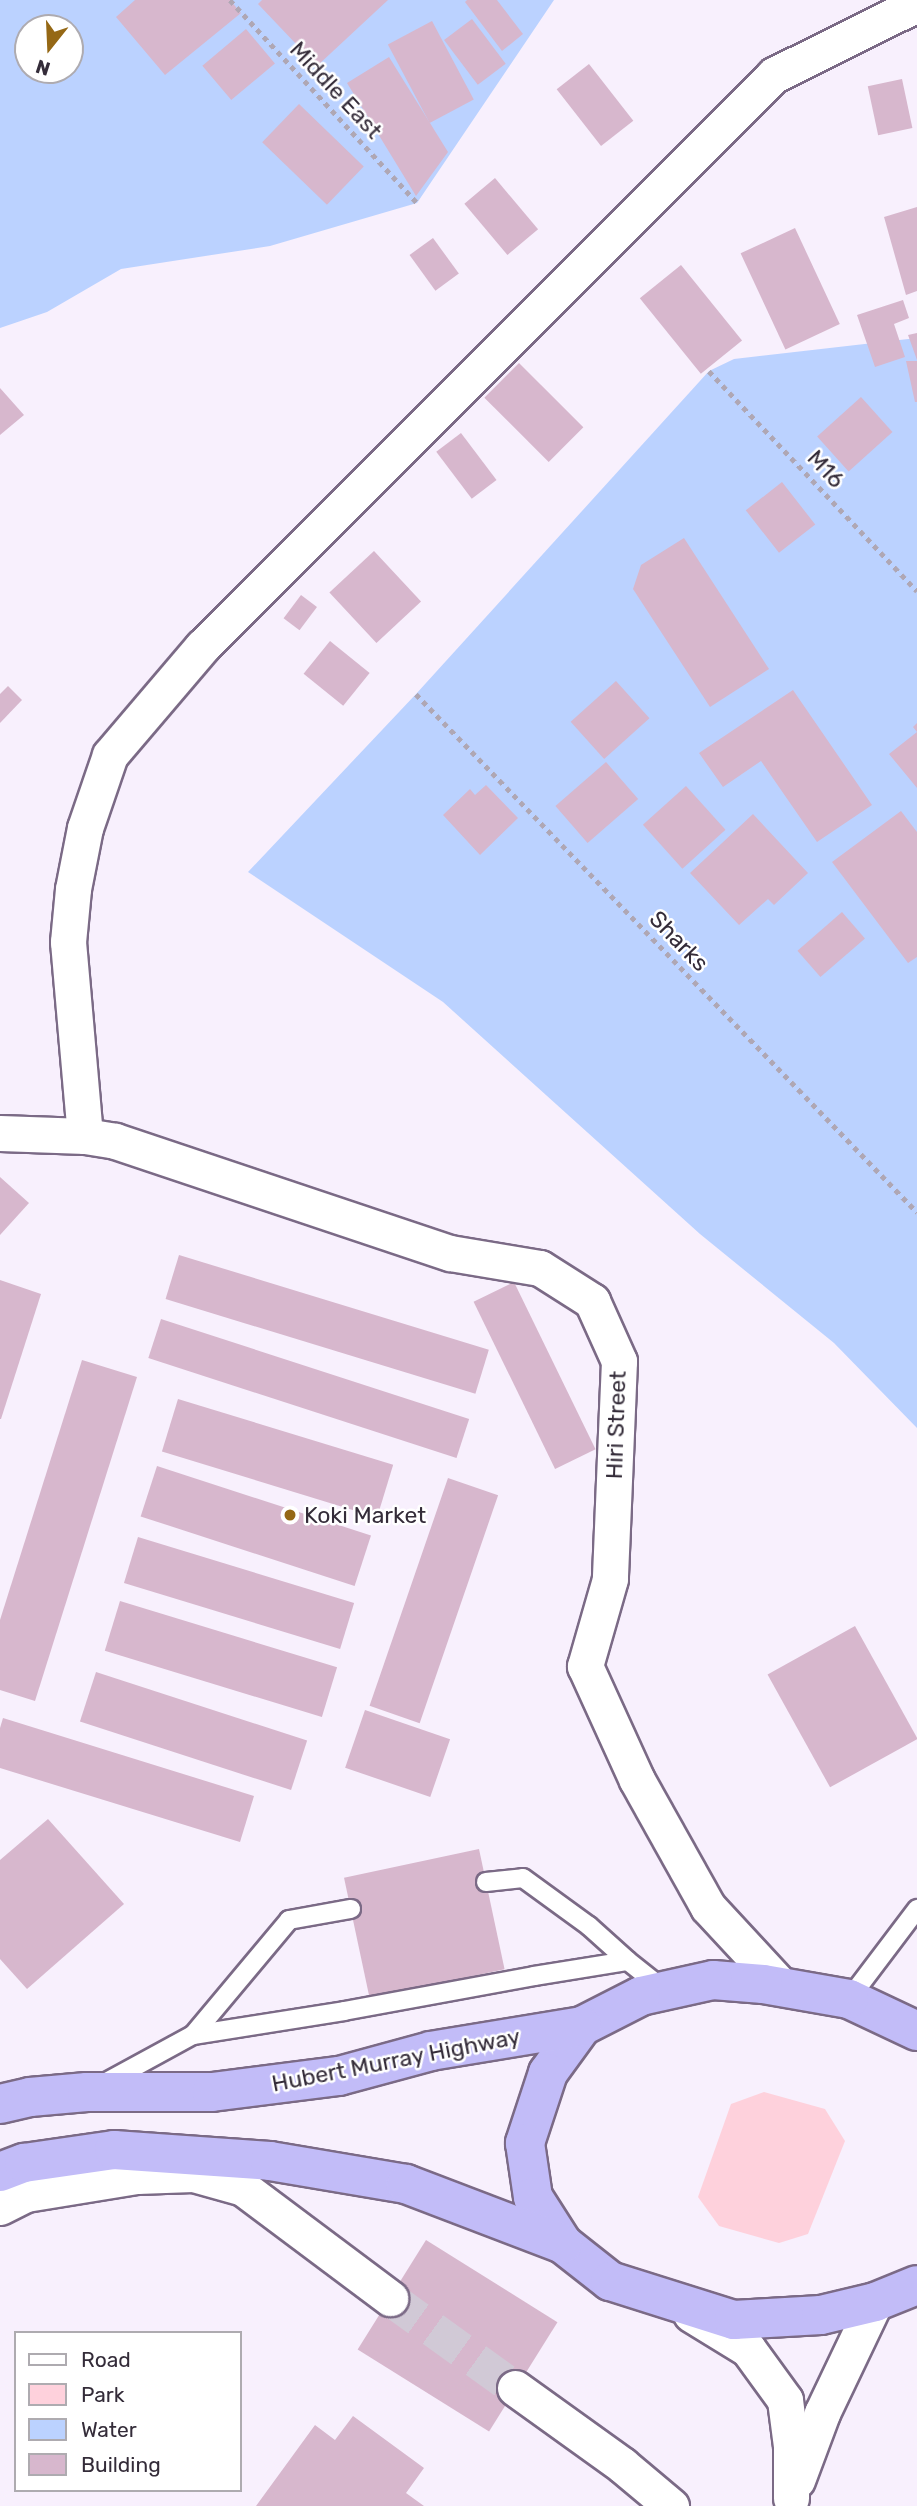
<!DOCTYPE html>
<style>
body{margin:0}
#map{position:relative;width:917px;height:2506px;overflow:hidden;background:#f8f0fd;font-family:Rubik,sans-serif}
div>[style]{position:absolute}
.green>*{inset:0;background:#fed1dc}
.water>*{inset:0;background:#bbd2ff}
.building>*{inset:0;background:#d7b7cd;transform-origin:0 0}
.minor-tunnel>*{height:35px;margin-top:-17.5px;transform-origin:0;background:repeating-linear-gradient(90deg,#d1c9d6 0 35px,transparent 0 53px)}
.path>*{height:4.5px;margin-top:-2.25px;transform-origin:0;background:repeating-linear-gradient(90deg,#afa7b4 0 5px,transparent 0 10px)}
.roads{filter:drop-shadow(2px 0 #7b6a86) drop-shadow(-2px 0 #7b6a86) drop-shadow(0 2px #7b6a86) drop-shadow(0 -2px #7b6a86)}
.service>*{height:18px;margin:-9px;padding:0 9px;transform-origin:9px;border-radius:9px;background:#fff}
.minor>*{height:35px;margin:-17.5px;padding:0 17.5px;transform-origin:17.5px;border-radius:17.5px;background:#fff}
.trunk>*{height:38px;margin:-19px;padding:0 19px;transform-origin:19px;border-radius:19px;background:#c2bcf8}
.dots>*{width:19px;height:19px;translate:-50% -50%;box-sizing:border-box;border:4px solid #fff;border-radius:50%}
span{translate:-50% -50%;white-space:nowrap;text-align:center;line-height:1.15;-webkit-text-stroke:5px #fff;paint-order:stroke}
.street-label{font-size:23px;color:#342c39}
.poi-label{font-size:23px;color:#342c39}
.left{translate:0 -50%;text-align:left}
.legend{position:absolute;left:14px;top:2331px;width:228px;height:161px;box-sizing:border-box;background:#fff;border:2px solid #aeabb0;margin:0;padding:9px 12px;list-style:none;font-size:21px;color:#342c39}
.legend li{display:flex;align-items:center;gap:14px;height:35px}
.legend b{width:35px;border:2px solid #aeabb0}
.north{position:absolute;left:14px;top:14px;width:70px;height:70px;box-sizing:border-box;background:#fff;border:2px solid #aeabb0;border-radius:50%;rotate:198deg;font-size:19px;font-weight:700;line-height:28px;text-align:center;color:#342c39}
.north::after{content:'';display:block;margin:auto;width:24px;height:32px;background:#956815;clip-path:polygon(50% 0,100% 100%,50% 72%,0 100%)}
</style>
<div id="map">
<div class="green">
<div style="clip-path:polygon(764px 2092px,825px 2109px,845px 2141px,808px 2234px,779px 2243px,719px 2226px,698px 2197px,731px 2104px)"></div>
</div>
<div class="water">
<div style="clip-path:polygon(evenodd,0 0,554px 0,417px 203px,270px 246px,121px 269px,47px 312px,0 328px,0 0,28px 28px,70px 28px,70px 70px,28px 70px,28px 28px)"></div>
<div style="clip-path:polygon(917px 338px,917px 1428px,834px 1343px,700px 1234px,443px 1002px,248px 872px,416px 694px,709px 371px,734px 359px)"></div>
</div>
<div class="building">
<div style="clip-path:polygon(135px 0,230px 0,241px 13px,165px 75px,116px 17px)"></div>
<div style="clip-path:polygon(262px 0,388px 0,317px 66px,258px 4px)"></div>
<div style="clip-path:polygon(467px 0,497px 0,523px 34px,502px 51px,465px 2px)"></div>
<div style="left:472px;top:19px;width:56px;height:35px;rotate:53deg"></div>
<div style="left:432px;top:21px;width:89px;height:50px;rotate:62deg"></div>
<div style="left:246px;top:29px;width:45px;height:57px;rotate:50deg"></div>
<div style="clip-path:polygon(389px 57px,448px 152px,416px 196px,347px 83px)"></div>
<div style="left:589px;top:64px;width:72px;height:41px;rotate:52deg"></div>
<div style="left:902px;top:79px;width:50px;height:35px;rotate:78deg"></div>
<div style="left:299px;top:104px;width:90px;height:53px;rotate:44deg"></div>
<div style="left:495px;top:178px;width:67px;height:40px;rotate:50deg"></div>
<div style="clip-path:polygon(917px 207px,917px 291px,906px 295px,884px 217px)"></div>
<div style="left:795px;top:228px;width:106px;height:60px;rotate:65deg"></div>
<div style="left:433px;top:238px;width:44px;height:29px;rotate:54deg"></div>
<div style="left:681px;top:265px;width:97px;height:53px;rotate:51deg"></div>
<div style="clip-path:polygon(903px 300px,909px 318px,894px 324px,905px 357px,875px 367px,857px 315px)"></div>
<div style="clip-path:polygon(917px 333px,917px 360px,908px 335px)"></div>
<div style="clip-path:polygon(906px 361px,917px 361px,917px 402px,915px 402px)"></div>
<div style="left:519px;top:363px;width:91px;height:49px;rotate:45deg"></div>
<div style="clip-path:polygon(0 388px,24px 415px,0 435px)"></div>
<div style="left:861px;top:397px;width:47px;height:59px;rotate:48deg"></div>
<div style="left:461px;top:433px;width:59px;height:31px;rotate:53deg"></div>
<div style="left:782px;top:482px;width:54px;height:46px;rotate:52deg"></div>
<div style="clip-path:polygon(684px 538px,769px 669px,710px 707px,633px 589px,641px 565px)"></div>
<div style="left:374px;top:551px;width:69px;height:61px;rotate:47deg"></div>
<div style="left:301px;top:595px;width:20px;height:29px;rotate:37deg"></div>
<div style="left:330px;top:641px;width:51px;height:42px;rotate:39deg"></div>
<div style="left:616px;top:681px;width:50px;height:61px;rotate:48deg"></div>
<div style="clip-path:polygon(8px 686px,22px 700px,0 723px,0 694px)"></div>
<div style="clip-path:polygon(793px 690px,872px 805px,817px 842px,761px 761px,723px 787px,699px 753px)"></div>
<div style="clip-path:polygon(917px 723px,917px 788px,889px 754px,917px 732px,913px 727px)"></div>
<div style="left:606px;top:762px;width:49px;height:67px;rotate:49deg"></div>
<div style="clip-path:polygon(486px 785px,518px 818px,480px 855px,443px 815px,470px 789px,475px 795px)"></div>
<div style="left:686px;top:786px;width:59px;height:58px;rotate:48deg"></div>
<div style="clip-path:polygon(901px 811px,917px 832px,917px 957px,908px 963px,832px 862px)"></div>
<div style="clip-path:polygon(753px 814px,808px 873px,774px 905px,768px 899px,739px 925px,690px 873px)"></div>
<div style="left:842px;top:912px;width:35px;height:59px;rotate:49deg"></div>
<div style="clip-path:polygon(0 1177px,29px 1203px,0 1235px)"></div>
<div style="left:179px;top:1255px;width:324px;height:46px;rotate:17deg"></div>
<div style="clip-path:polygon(0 1280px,41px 1294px,1px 1419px,0 1419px)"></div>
<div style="left:514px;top:1282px;width:186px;height:45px;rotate:64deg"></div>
<div style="left:161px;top:1319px;width:324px;height:41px;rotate:18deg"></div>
<div style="clip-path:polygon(82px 1360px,137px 1377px,35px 1701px,0 1690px,0 1620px)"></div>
<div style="left:178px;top:1399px;width:225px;height:55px;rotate:17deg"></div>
<div style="left:157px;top:1466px;width:225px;height:53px;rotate:18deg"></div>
<div style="left:448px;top:1478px;width:53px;height:241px;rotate:19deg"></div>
<div style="left:138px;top:1537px;width:226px;height:48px;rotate:17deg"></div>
<div style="left:120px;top:1601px;width:227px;height:52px;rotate:17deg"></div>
<div style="left:855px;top:1626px;width:129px;height:100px;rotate:61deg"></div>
<div style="left:96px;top:1672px;width:222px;height:52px;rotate:18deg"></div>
<div style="left:365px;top:1710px;width:90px;height:61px;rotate:19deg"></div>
<div style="clip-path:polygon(3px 1718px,254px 1796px,240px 1842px,0 1768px,0 1728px)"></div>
<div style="clip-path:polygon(48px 1819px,124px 1904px,27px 1989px,0 1959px,0 1860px)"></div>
<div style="left:479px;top:1849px;width:123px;height:138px;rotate:78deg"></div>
<div style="left:426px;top:2240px;width:155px;height:129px;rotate:32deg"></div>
<div style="clip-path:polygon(353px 2416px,424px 2468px,406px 2493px,424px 2506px,256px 2506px,315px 2425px,335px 2440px)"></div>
</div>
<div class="minor-tunnel">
<div style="left:390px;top:2298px;width:154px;rotate:35.8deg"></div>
</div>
<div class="path">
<div style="left:230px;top:0;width:276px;rotate:47.3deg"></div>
<div style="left:709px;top:371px;width:303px;rotate:46.6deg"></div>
<div style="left:416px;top:694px;width:721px;rotate:45.96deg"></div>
</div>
<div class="roads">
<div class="service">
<div style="left:486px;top:1882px;width:37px;rotate:-6deg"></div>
<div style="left:523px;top:1878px;width:82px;rotate:36deg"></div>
<div style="left:589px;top:1926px;width:52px;rotate:41.9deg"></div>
<div style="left:849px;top:1999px;width:113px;rotate:-52.9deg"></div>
<div style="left:193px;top:2035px;width:150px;rotate:-50.1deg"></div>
<div style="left:289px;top:1920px;width:63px;rotate:-10.1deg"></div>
<div style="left:103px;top:2084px;width:102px;rotate:-28.6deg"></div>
<div style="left:193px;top:2035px;width:153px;rotate:-9deg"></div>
<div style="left:344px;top:2011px;width:193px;rotate:-10.4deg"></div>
<div style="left:534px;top:1976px;width:95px;rotate:-9.1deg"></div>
<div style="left:628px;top:1961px;width:43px;rotate:38.5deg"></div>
</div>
<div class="minor">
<div style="left:0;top:1133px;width:85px;rotate:2deg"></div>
<div style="left:85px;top:1136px;width:30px;rotate:9deg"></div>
<div style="left:115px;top:1141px;width:353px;rotate:18.5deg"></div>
<div style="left:450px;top:1253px;width:91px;rotate:9.5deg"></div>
<div style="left:540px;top:1268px;width:62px;rotate:32.4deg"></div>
<div style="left:592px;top:1301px;width:66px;rotate:65.8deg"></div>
<div style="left:619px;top:1361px;width:218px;rotate:92.4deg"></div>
<div style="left:610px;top:1579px;width:91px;rotate:106deg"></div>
<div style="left:585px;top:1666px;width:125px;rotate:65.5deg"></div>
<div style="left:637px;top:1780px;width:145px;rotate:60.8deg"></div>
<div style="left:708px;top:1907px;width:110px;rotate:47.2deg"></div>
<div style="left:85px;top:1136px;width:195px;rotate:-95deg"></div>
<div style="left:68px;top:942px;width:53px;rotate:-84.6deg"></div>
<div style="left:73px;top:889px;width:62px;rotate:-78.9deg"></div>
<div style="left:85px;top:828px;width:77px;rotate:-71.1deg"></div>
<div style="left:110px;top:755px;width:142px;rotate:-49.6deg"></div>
<div style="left:202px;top:647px;width:809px;rotate:-45deg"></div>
<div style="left:774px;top:75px;width:160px;rotate:-26.4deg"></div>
<div style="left:0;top:2207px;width:29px;rotate:-27deg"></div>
<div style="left:26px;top:2194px;width:112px;rotate:-9.2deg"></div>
<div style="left:137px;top:2176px;width:56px;rotate:-2deg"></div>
<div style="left:193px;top:2174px;width:52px;rotate:15.6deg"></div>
<div style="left:243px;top:2188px;width:184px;rotate:36.8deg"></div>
<div style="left:691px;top:2314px;width:67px;rotate:31.6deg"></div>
<div style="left:748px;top:2349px;width:63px;rotate:54deg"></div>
<div style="left:785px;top:2400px;width:46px;rotate:82.6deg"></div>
<div style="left:791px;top:2446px;width:52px;rotate:90deg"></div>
<div style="left:515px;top:2388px;width:132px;rotate:35.7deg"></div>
<div style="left:622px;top:2465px;width:64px;rotate:39.9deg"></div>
<div style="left:797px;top:2480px;width:72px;rotate:-69.5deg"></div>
<div style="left:822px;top:2413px;width:123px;rotate:-64.5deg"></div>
</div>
<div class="trunk">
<div style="left:917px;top:2031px;width:75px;rotate:-154.8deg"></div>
<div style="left:849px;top:1999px;width:87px;rotate:-170.1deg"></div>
<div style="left:763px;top:1984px;width:50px;rotate:-175.4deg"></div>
<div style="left:713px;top:1980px;width:74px;rotate:167.5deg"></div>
<div style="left:641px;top:1996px;width:66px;rotate:153deg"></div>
<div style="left:582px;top:2026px;width:58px;rotate:125.9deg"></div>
<div style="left:548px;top:2073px;width:74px;rotate:108.2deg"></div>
<div style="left:525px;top:2143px;width:55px;rotate:81.6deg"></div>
<div style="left:533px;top:2197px;width:56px;rotate:57.4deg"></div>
<div style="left:563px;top:2244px;width:60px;rotate:38.2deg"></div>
<div style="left:610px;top:2281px;width:130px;rotate:17.5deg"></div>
<div style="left:734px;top:2320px;width:87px;rotate:-3.3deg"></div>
<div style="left:821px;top:2315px;width:56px;rotate:-13.5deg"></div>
<div style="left:875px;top:2302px;width:45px;rotate:-22deg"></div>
<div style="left:0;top:2104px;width:31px;rotate:-13deg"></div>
<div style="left:30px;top:2097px;width:57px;rotate:-5deg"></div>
<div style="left:87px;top:2092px;width:125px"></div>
<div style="left:212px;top:2092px;width:128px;rotate:-7.2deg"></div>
<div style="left:339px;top:2076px;width:95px;rotate:-15.2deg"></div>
<div style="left:431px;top:2051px;width:153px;rotate:-9.4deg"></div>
<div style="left:0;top:2172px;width:26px;rotate:-21deg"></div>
<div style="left:24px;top:2163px;width:91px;rotate:-8.2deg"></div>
<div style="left:114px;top:2150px;width:156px;rotate:4deg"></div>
<div style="left:270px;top:2161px;width:138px;rotate:9.6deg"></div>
<div style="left:406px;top:2184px;width:168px;rotate:20.9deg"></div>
</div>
</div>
<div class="dots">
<div style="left:290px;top:1515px;background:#956815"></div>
</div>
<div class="street-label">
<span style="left:336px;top:90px;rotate:47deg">Middle East</span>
<span style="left:826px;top:469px;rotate:47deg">M16</span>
<span style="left:679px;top:941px;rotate:46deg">Sharks</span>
<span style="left:616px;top:1425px;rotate:-88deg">Hiri Street</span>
<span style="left:396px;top:2060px;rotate:-11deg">Hubert Murray Highway</span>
</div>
<div class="poi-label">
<span class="left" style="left:304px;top:1515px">Koki Market</span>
</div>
<ul class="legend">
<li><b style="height:9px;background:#fff"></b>Road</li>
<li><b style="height:19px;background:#fed1dc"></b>Park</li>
<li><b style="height:19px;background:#bbd2ff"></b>Water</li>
<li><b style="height:19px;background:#d7b7cd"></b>Building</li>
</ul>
<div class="north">N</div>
</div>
